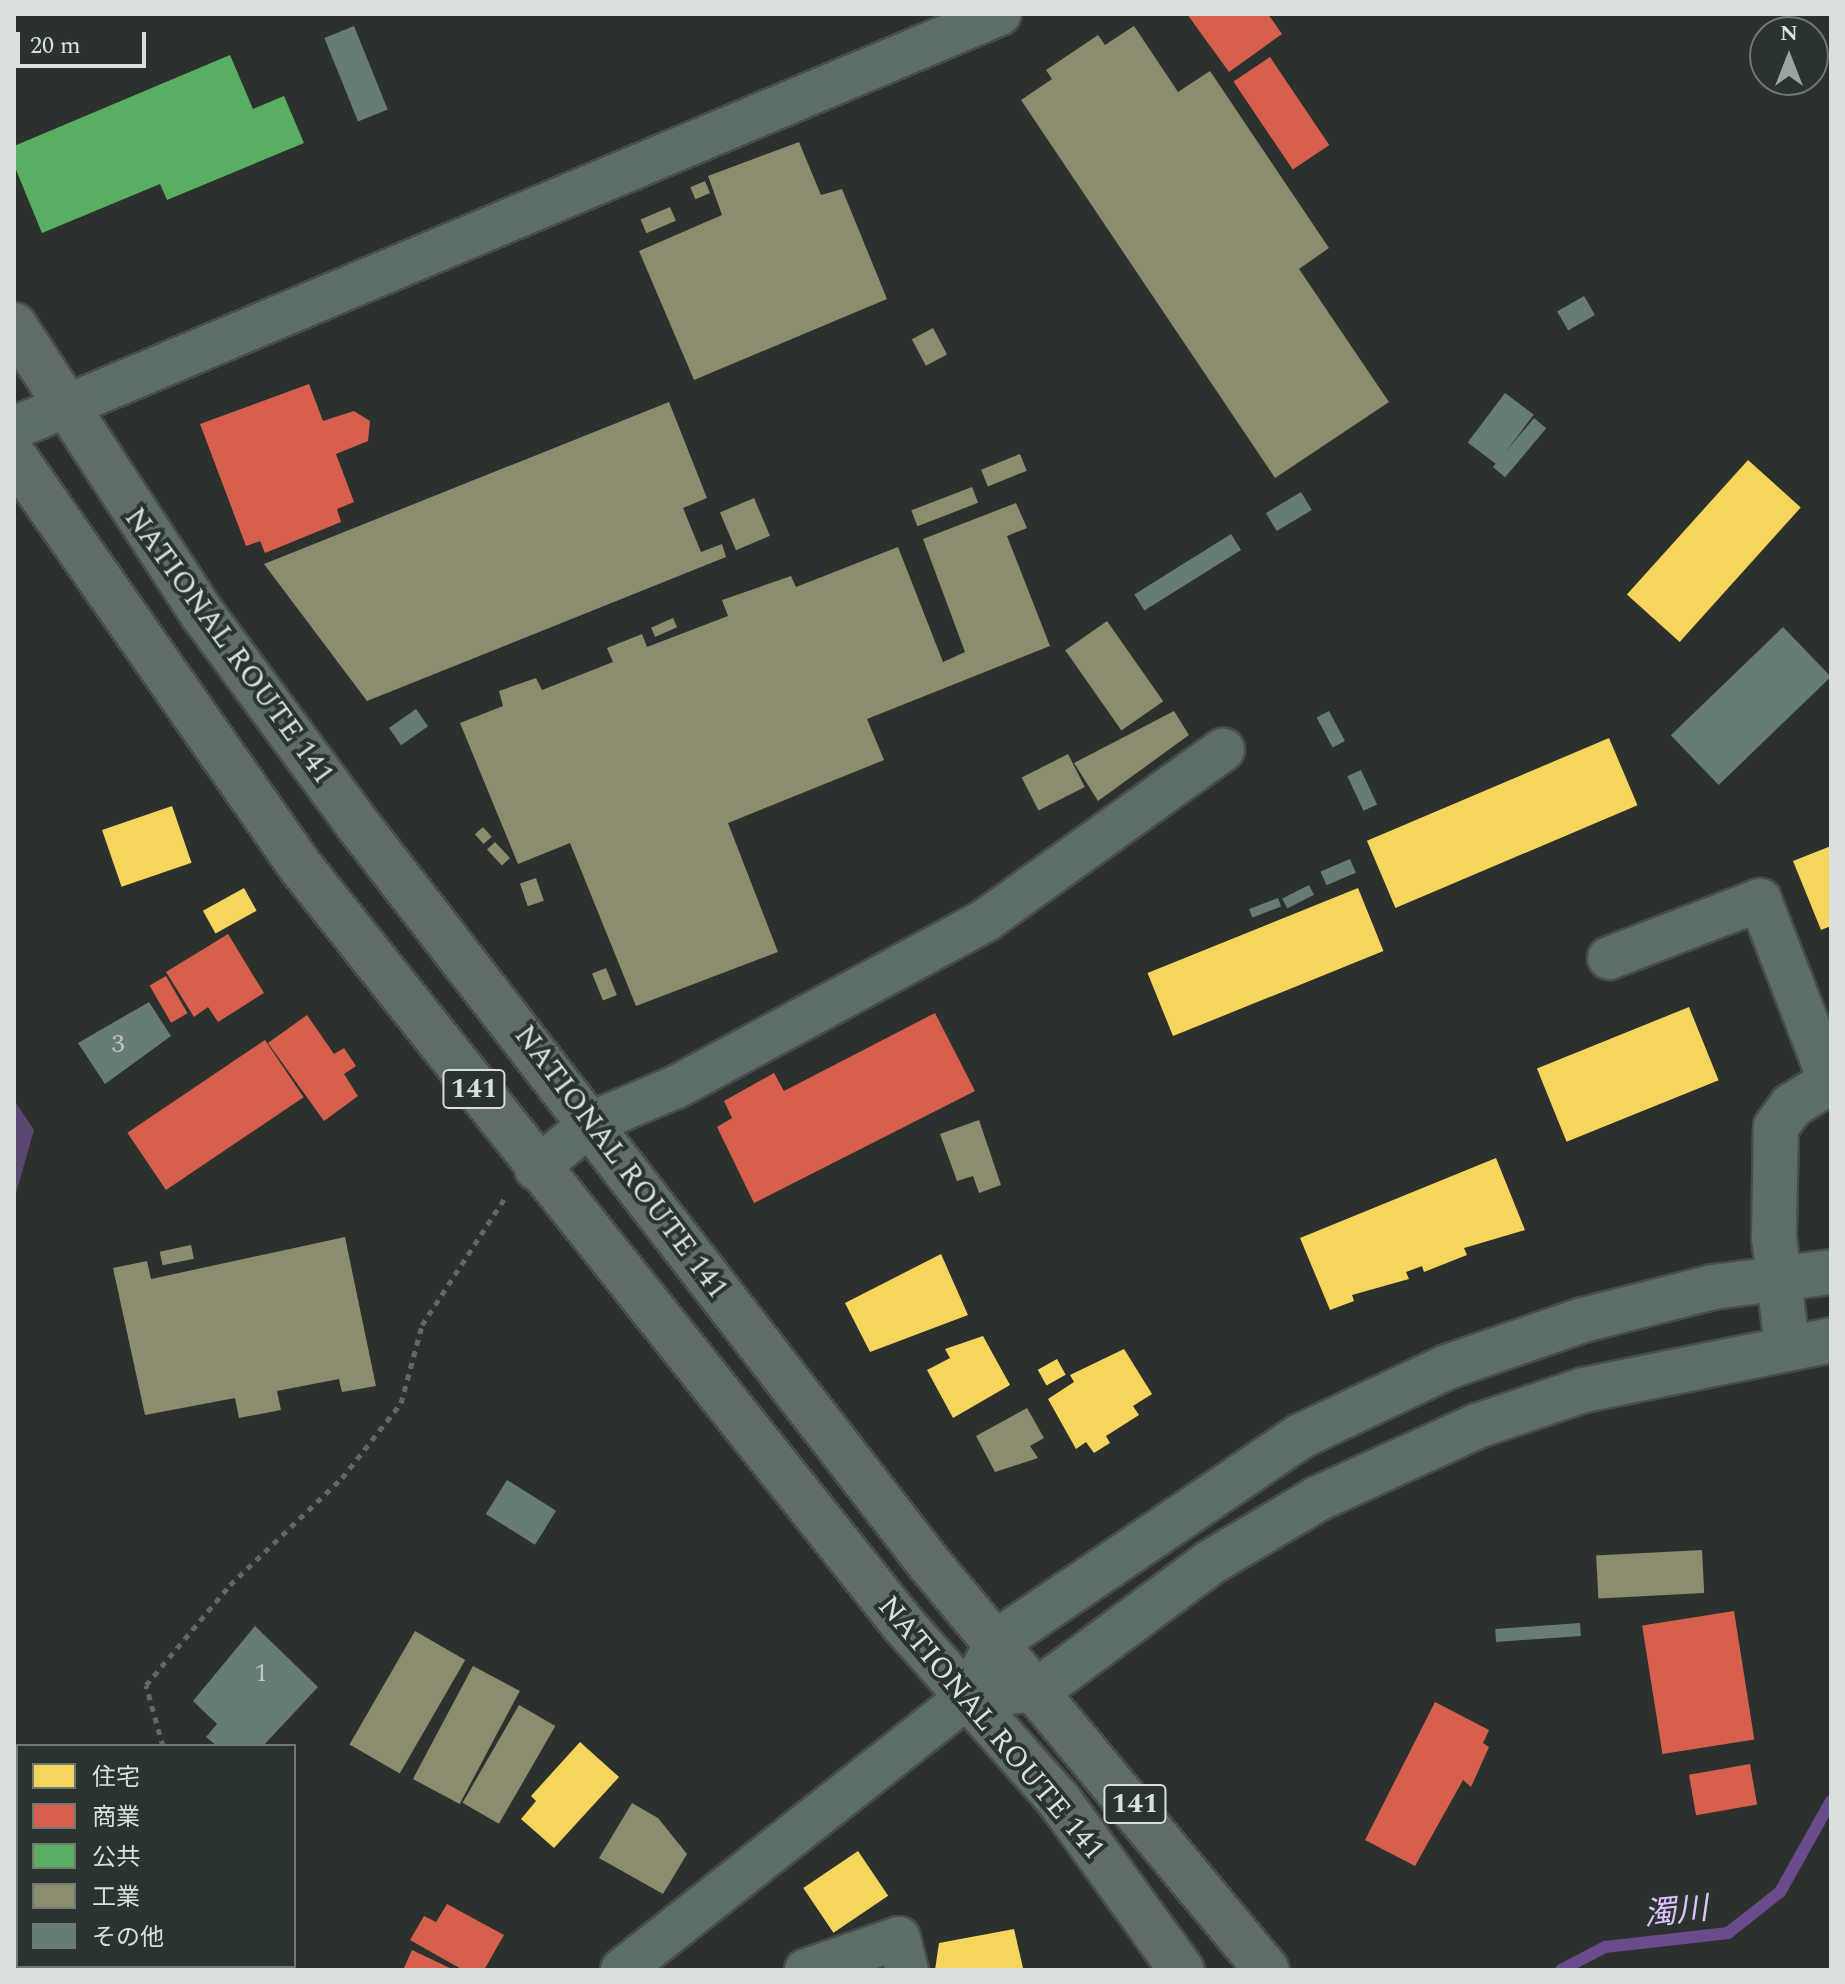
<!DOCTYPE html>
<meta charset="utf-8">
<style>
body{margin:0}
#map{position:relative;width:1845px;height:1984px;overflow:hidden;background:#2c312e;font-family:Spectral,"Noto Sans JP",serif}
div>[style]{position:absolute}
.green>*{inset:0;background:#5b4771}
.homes>*{inset:0;background:#f6d55c;transform-origin:0 0}
.shops>*{inset:0;background:#d6604d;transform-origin:0 0}
.public>*{inset:0;background:#5aae61}
.industry>*{inset:0;background:#8c8c6e;transform-origin:0 0}
.stream>*{height:12px;margin:-6px;padding:0 6px;transform-origin:6px;border-radius:6px;background:#6a4b8b}
.building>*{inset:0;background:#677c73;transform-origin:0 0}
.path>*{height:5px;margin-top:-2.5px;transform-origin:0;background:repeating-linear-gradient(90deg,#5f6a65 0 6px,transparent 0 12px)}
.roads{filter:drop-shadow(2px 0 #494c4a) drop-shadow(-2px 0 #494c4a) drop-shadow(0 2px #494c4a) drop-shadow(0 -2px #494c4a)}
.minor>*{height:42px;margin:-21px;padding:0 21px;transform-origin:21px;border-radius:21px;background:#5c6f66}
.tertiary>*{height:44px;margin:-22px;padding:0 22px;transform-origin:22px;border-radius:22px;background:#5c6f66}
.trunk>*{height:44px;margin:-22px;padding:0 22px;transform-origin:22px;border-radius:22px;background:#5e6e66}
span{translate:-50% -50%;white-space:nowrap;text-align:center;line-height:1.15;-webkit-text-stroke:8px #2a332e;paint-order:stroke}
.number-label{font-size:26px;color:#bdc7c2}
.number-label span{-webkit-text-stroke-width:0}
.shield-label span{padding:2px 6px;background:#2a332e;border:2px solid;border-radius:6px;-webkit-text-stroke-width:0}
.shield-label{font-size:28px;color:#dae0dc;font-weight:700}
.street-label{font-size:30px;color:#dae0dc}
.water-label{font-size:32px;color:#ddc2fd;font-style:italic}
.frame{position:absolute;inset:0;border:16px solid #dae0dc;pointer-events:none}
.legend{position:absolute;left:16px;top:1744px;width:280px;height:224px;box-sizing:border-box;background:#2a332e;border:2px solid #707874;margin:0;padding:10px 14px;list-style:none;font-size:24px;color:#dae0dc}
.legend li{display:flex;align-items:center;gap:16px;height:40px}
.legend b{width:40px;border:2px solid #707874}
.north{position:absolute;left:1749px;top:16px;width:80px;height:80px;box-sizing:border-box;background:#2a332e;border:2px solid #707874;border-radius:50%;rotate:0deg;font-size:22px;font-weight:700;line-height:32px;text-align:center;color:#dae0dc}
.north::after{content:'';display:block;margin:auto;width:28px;height:36px;background:#9da39f;clip-path:polygon(50% 0,100% 100%,50% 72%,0 100%)}
.scale{position:absolute;left:16px;top:32px;width:130px;height:36px;box-sizing:border-box;border:4px solid #dae0dc;border-top:0;padding-left:10px;font-size:24px;line-height:28px;white-space:nowrap;color:#dae0dc;-webkit-text-stroke:6px #2a332e;paint-order:stroke}
</style>
<div id="map">
<div class="green">
<div style="clip-path:polygon(14px 1100px,34px 1130px,14px 1200px)"></div>
</div>
<div class="homes">
<div style="left:1748px;top:460px;width:71px;height:181px;rotate:42deg"></div>
<div style="left:1609px;top:738px;width:73px;height:263px;rotate:67deg"></div>
<div style="left:172px;top:806px;width:60px;height:74px;rotate:71deg"></div>
<div style="clip-path:polygon(1831px 846px,1831px 926px,1821px 930px,1793px 861px)"></div>
<div style="left:244px;top:888px;width:26px;height:47px;rotate:61deg"></div>
<div style="left:1358px;top:888px;width:68px;height:227px;rotate:68deg"></div>
<div style="left:1689px;top:1007px;width:79px;height:164px;rotate:68deg"></div>
<div style="clip-path:polygon(1496px 1158px,1525px 1230px,1464px 1248px,1467px 1255px,1424px 1272px,1422px 1266px,1406px 1272px,1409px 1279px,1352px 1295px,1354px 1301px,1330px 1310px,1300px 1238px)"></div>
<div style="clip-path:polygon(941px 1254px,968px 1315px,870px 1352px,845px 1303px)"></div>
<div style="clip-path:polygon(983px 1336px,1010px 1385px,953px 1418px,927px 1370px,950px 1358px,945px 1349px)"></div>
<div style="clip-path:polygon(1124px 1349px,1152px 1394px,1133px 1406px,1139px 1415px,1106px 1436px,1110px 1443px,1094px 1453px,1086px 1442px,1076px 1449px,1048px 1399px,1074px 1382px,1070px 1375px)"></div>
<div style="left:1057px;top:1359px;width:18px;height:22px;rotate:61deg"></div>
<div style="clip-path:polygon(580px 1742px,619px 1777px,554px 1848px,521px 1819px,536px 1801px,531px 1796px)"></div>
<div style="left:858px;top:1851px;width:54px;height:66px;rotate:56deg"></div>
<div style="clip-path:polygon(1014px 1929px,1023px 1968px,1034px 1970px,935px 1970px,939px 1943px)"></div>
</div>
<div class="shops">
<div style="clip-path:polygon(1187px 14px,1268px 14px,1282px 34px,1229px 72px)"></div>
<div style="left:1270px;top:57px;width:106px;height:44px;rotate:56deg"></div>
<div style="clip-path:polygon(309px 384px,323px 421px,354px 411px,370px 421px,368px 441px,336px 454px,354px 502px,337px 509px,341px 522px,265px 553px,260px 541px,246px 546px,200px 424px)"></div>
<div style="clip-path:polygon(228px 934px,264px 993px,218px 1022px,208px 1007px,194px 1017px,166px 972px)"></div>
<div style="left:166px;top:976px;width:43px;height:19px;rotate:60deg"></div>
<div style="clip-path:polygon(935px 1013px,975px 1091px,754px 1203px,717px 1127px,732px 1118px,724px 1101px,774px 1073px,784px 1091px)"></div>
<div style="clip-path:polygon(307px 1015px,334px 1054px,344px 1048px,356px 1066px,344px 1074px,358px 1096px,324px 1121px,268px 1043px)"></div>
<div style="left:265px;top:1040px;width:69px;height:166px;rotate:56deg"></div>
<div style="left:1734px;top:1611px;width:130px;height:93px;rotate:81deg"></div>
<div style="clip-path:polygon(1435px 1702px,1489px 1730px,1483px 1743px,1489px 1747px,1471px 1787px,1463px 1780px,1415px 1866px,1365px 1840px)"></div>
<div style="left:1750px;top:1764px;width:41px;height:62px;rotate:80deg"></div>
<div style="clip-path:polygon(447px 1904px,504px 1935px,484px 1970px,463px 1970px,410px 1940px,424px 1916px,436px 1922px)"></div>
<div style="clip-path:polygon(412px 1950px,454px 1970px,403px 1970px)"></div>
</div>
<div class="public">
<div style="clip-path:polygon(230px 55px,253px 109px,284px 96px,304px 143px,167px 200px,160px 184px,42px 233px,14px 165px,14px 146px)"></div>
</div>
<div class="industry">
<div style="clip-path:polygon(1134px 26px,1178px 92px,1210px 71px,1329px 248px,1299px 269px,1389px 402px,1275px 478px,1021px 100px,1052px 79px,1046px 70px,1098px 35px,1105px 45px)"></div>
<div style="clip-path:polygon(799px 142px,821px 195px,842px 189px,887px 299px,694px 380px,639px 251px,722px 215px,708px 176px)"></div>
<div style="left:705px;top:181px;width:13px;height:16px;rotate:67deg"></div>
<div style="left:670px;top:207px;width:15px;height:32px;rotate:67deg"></div>
<div style="left:933px;top:328px;width:30px;height:24px;rotate:62deg"></div>
<div style="clip-path:polygon(669px 402px,707px 498px,683px 508px,701px 552px,722px 544px,726px 557px,367px 701px,264px 564px)"></div>
<div style="left:1020px;top:454px;width:18px;height:42px;rotate:68deg"></div>
<div style="left:972px;top:487px;width:17px;height:65px;rotate:69deg"></div>
<div style="left:754px;top:498px;width:41px;height:37px;rotate:67deg"></div>
<div style="clip-path:polygon(1016px 503px,1027px 528px,1007px 536px,1050px 646px,867px 719px,884px 760px,728px 823px,778px 952px,636px 1006px,570px 843px,518px 864px,460px 723px,503px 706px,499px 691px,536px 678px,542px 690px,613px 662px,607px 648px,642px 634px,647px 647px,728px 616px,722px 600px,791px 576px,796px 587px,898px 547px,943px 662px,965px 652px,923px 539px)"></div>
<div style="left:673px;top:618px;width:10px;height:24px;rotate:66deg"></div>
<div style="left:1107px;top:621px;width:98px;height:51px;rotate:55deg"></div>
<div style="clip-path:polygon(1174px 711px,1189px 735px,1098px 801px,1074px 763px)"></div>
<div style="left:1068px;top:754px;width:37px;height:52px;rotate:63deg"></div>
<div style="left:483px;top:827px;width:13px;height:11px;rotate:48deg"></div>
<div style="left:495px;top:842px;width:22px;height:11px;rotate:47deg"></div>
<div style="left:536px;top:878px;width:24px;height:17px;rotate:71deg"></div>
<div style="left:606px;top:968px;width:29px;height:15px;rotate:68deg"></div>
<div style="clip-path:polygon(979px 1120px,1001px 1185px,979px 1193px,973px 1176px,957px 1181px,940px 1134px)"></div>
<div style="clip-path:polygon(345px 1237px,376px 1386px,342px 1392px,339px 1379px,277px 1391px,281px 1410px,239px 1418px,235px 1398px,145px 1415px,113px 1268px,147px 1261px,151px 1279px)"></div>
<div style="left:191px;top:1245px;width:14px;height:32px;rotate:78deg"></div>
<div style="clip-path:polygon(1027px 1408px,1044px 1438px,1030px 1446px,1038px 1458px,995px 1472px,976px 1436px)"></div>
<div style="left:1702px;top:1550px;width:43px;height:106px;rotate:87deg"></div>
<div style="left:415px;top:1631px;width:58px;height:131px;rotate:30deg"></div>
<div style="left:473px;top:1666px;width:53px;height:128px;rotate:28deg"></div>
<div style="left:519px;top:1705px;width:42px;height:113px;rotate:30deg"></div>
<div style="clip-path:polygon(632px 1803px,658px 1818px,687px 1854px,663px 1894px,599px 1858px)"></div>
</div>
<div class="stream">
<div style="left:1561px;top:1970px;width:50px;rotate:-27.6deg"></div>
<div style="left:1605px;top:1947px;width:124px;rotate:-6.5deg"></div>
<div style="left:1728px;top:1933px;width:66px;rotate:-38.3deg"></div>
<div style="left:1780px;top:1892px;width:104px;rotate:-60.7deg"></div>
</div>
<div class="building">
<div style="left:354px;top:26px;width:90px;height:32px;rotate:68deg"></div>
<div style="left:1584px;top:296px;width:22px;height:31px;rotate:60deg"></div>
<div style="left:1505px;top:393px;width:36px;height:62px;rotate:37deg"></div>
<div style="left:1534px;top:418px;width:16px;height:64px;rotate:40deg"></div>
<div style="left:1301px;top:492px;width:21px;height:41px;rotate:59deg"></div>
<div style="left:1231px;top:534px;width:19px;height:114px;rotate:58deg"></div>
<div style="left:1783px;top:627px;width:69px;height:156px;rotate:46deg"></div>
<div style="left:416px;top:709px;width:21px;height:33px;rotate:55deg"></div>
<div style="left:1329px;top:711px;width:34px;height:14px;rotate:62deg"></div>
<div style="left:1361px;top:770px;width:38px;height:15px;rotate:65deg"></div>
<div style="left:1350px;top:859px;width:15px;height:32px;rotate:67deg"></div>
<div style="left:1309px;top:885px;width:11px;height:30px;rotate:63deg"></div>
<div style="left:1278px;top:898px;width:9px;height:31px;rotate:69deg"></div>
<div style="clip-path:polygon(149px 1002px,171px 1036px,105px 1084px,78px 1043px)"></div>
<div style="left:507px;top:1480px;width:58px;height:40px;rotate:32deg"></div>
<div style="left:1580px;top:1623px;width:13px;height:85px;rotate:86deg"></div>
<div style="clip-path:polygon(255px 1626px,318px 1687px,263px 1746px,217px 1746px,206px 1737px,217px 1724px,193px 1701px)"></div>
<div style="left:121px;top:1966px;width:79px;height:4px"></div>
</div>
<div class="path">
<div style="left:163px;top:1746px;width:63px;rotate:-105.6deg"></div>
<div style="left:146px;top:1685px;width:131px;rotate:-50deg"></div>
<div style="left:230px;top:1585px;width:155px;rotate:-43.7deg"></div>
<div style="left:342px;top:1478px;width:95px;rotate:-51.8deg"></div>
<div style="left:401px;top:1403px;width:81px;rotate:-74.9deg"></div>
<div style="left:422px;top:1325px;width:154px;rotate:-56.9deg"></div>
<div style="left:214px;top:1966px;width:4px;rotate:90deg"></div>
</div>
<div class="roads">
<div class="minor">
<div style="left:14px;top:428px;width:1069px;rotate:-22.78deg"></div>
<div style="left:1609px;top:958px;width:162px;rotate:-21deg"></div>
<div style="left:1760px;top:900px;width:194px;rotate:68.9deg"></div>
<div style="left:536px;top:1169px;width:74px;rotate:-39.5deg"></div>
<div style="left:593px;top:1122px;width:90px;rotate:-22.9deg"></div>
<div style="left:676px;top:1087px;width:352px;rotate:-28.3deg"></div>
<div style="left:986px;top:920px;width:292px;rotate:-35.7deg"></div>
<div style="left:622px;top:1970px;width:444px;rotate:-38.3deg"></div>
<div style="left:806px;top:1970px;width:98px;rotate:-19deg"></div>
<div style="left:899px;top:1938px;width:33px;rotate:76deg"></div>
</div>
<div class="tertiary">
<div style="left:1787px;top:1346px;width:110px;rotate:-96.8deg"></div>
<div style="left:1774px;top:1237px;width:110px;rotate:-89deg"></div>
<div style="left:1776px;top:1127px;width:26px;rotate:-54deg"></div>
<div style="left:1791px;top:1106px;width:47px;rotate:-32deg"></div>
<div style="left:996px;top:1693px;width:44px;rotate:-5.2deg"></div>
<div style="left:1040px;top:1689px;width:213px;rotate:-36.6deg"></div>
<div style="left:1211px;top:1562px;width:123px;rotate:-30.7deg"></div>
<div style="left:1317px;top:1499px;width:176px;rotate:-24.5deg"></div>
<div style="left:1477px;top:1426px;width:113px;rotate:-18.6deg"></div>
<div style="left:1584px;top:1390px;width:252px;rotate:-11.4deg"></div>
<div style="left:970px;top:1695px;width:61px;rotate:-62.6deg"></div>
<div style="left:998px;top:1641px;width:366px;rotate:-34.1deg"></div>
<div style="left:1301px;top:1436px;width:161px;rotate:-25.3deg"></div>
<div style="left:1447px;top:1367px;width:144px;rotate:-19.1deg"></div>
<div style="left:1583px;top:1320px;width:134px;rotate:-14.2deg"></div>
<div style="left:1713px;top:1287px;width:119px;rotate:-7.2deg"></div>
</div>
<div class="trunk">
<div style="left:14px;top:325px;width:348px;rotate:56.9deg"></div>
<div style="left:204px;top:616px;width:260px;rotate:53.6deg"></div>
<div style="left:358px;top:825px;width:932px;rotate:52.28deg"></div>
<div style="left:928px;top:1562px;width:530px;rotate:50.28deg"></div>
<div style="left:14px;top:456px;width:500px;rotate:55.1deg"></div>
<div style="left:300px;top:866px;width:969px;rotate:51.5deg"></div>
<div style="left:903px;top:1624px;width:234px;rotate:48.5deg"></div>
<div style="left:1058px;top:1799px;width:211px;rotate:54.1deg"></div>
</div>
</div>
<div class="number-label">
<span style="left:118px;top:1045px">3</span>
<span style="left:261px;top:1674px">1</span>
</div>
<div class="shield-label">
<span style="left:474px;top:1089px">141</span>
<span style="left:1135px;top:1804px">141</span>
</div>
<div class="street-label">
<span style="left:229px;top:646px;rotate:54deg">NATIONAL ROUTE 141</span>
<span style="left:621px;top:1162px;rotate:53deg">NATIONAL ROUTE 141</span>
<span style="left:991px;top:1728px;rotate:50deg">NATIONAL ROUTE 141</span>
</div>
<div class="water-label">
<span style="left:1676px;top:1913px;rotate:-6deg">濁川</span>
</div>
<div class="frame"></div>
<ul class="legend">
<li><b style="height:22px;background:#f6d55c"></b>住宅</li>
<li><b style="height:22px;background:#d6604d"></b>商業</li>
<li><b style="height:22px;background:#5aae61"></b>公共</li>
<li><b style="height:22px;background:#8c8c6e"></b>工業</li>
<li><b style="height:22px;background:#677c73"></b>その他</li>
</ul>
<div class="north">N</div>
<div class="scale">20 m</div>
</div>
